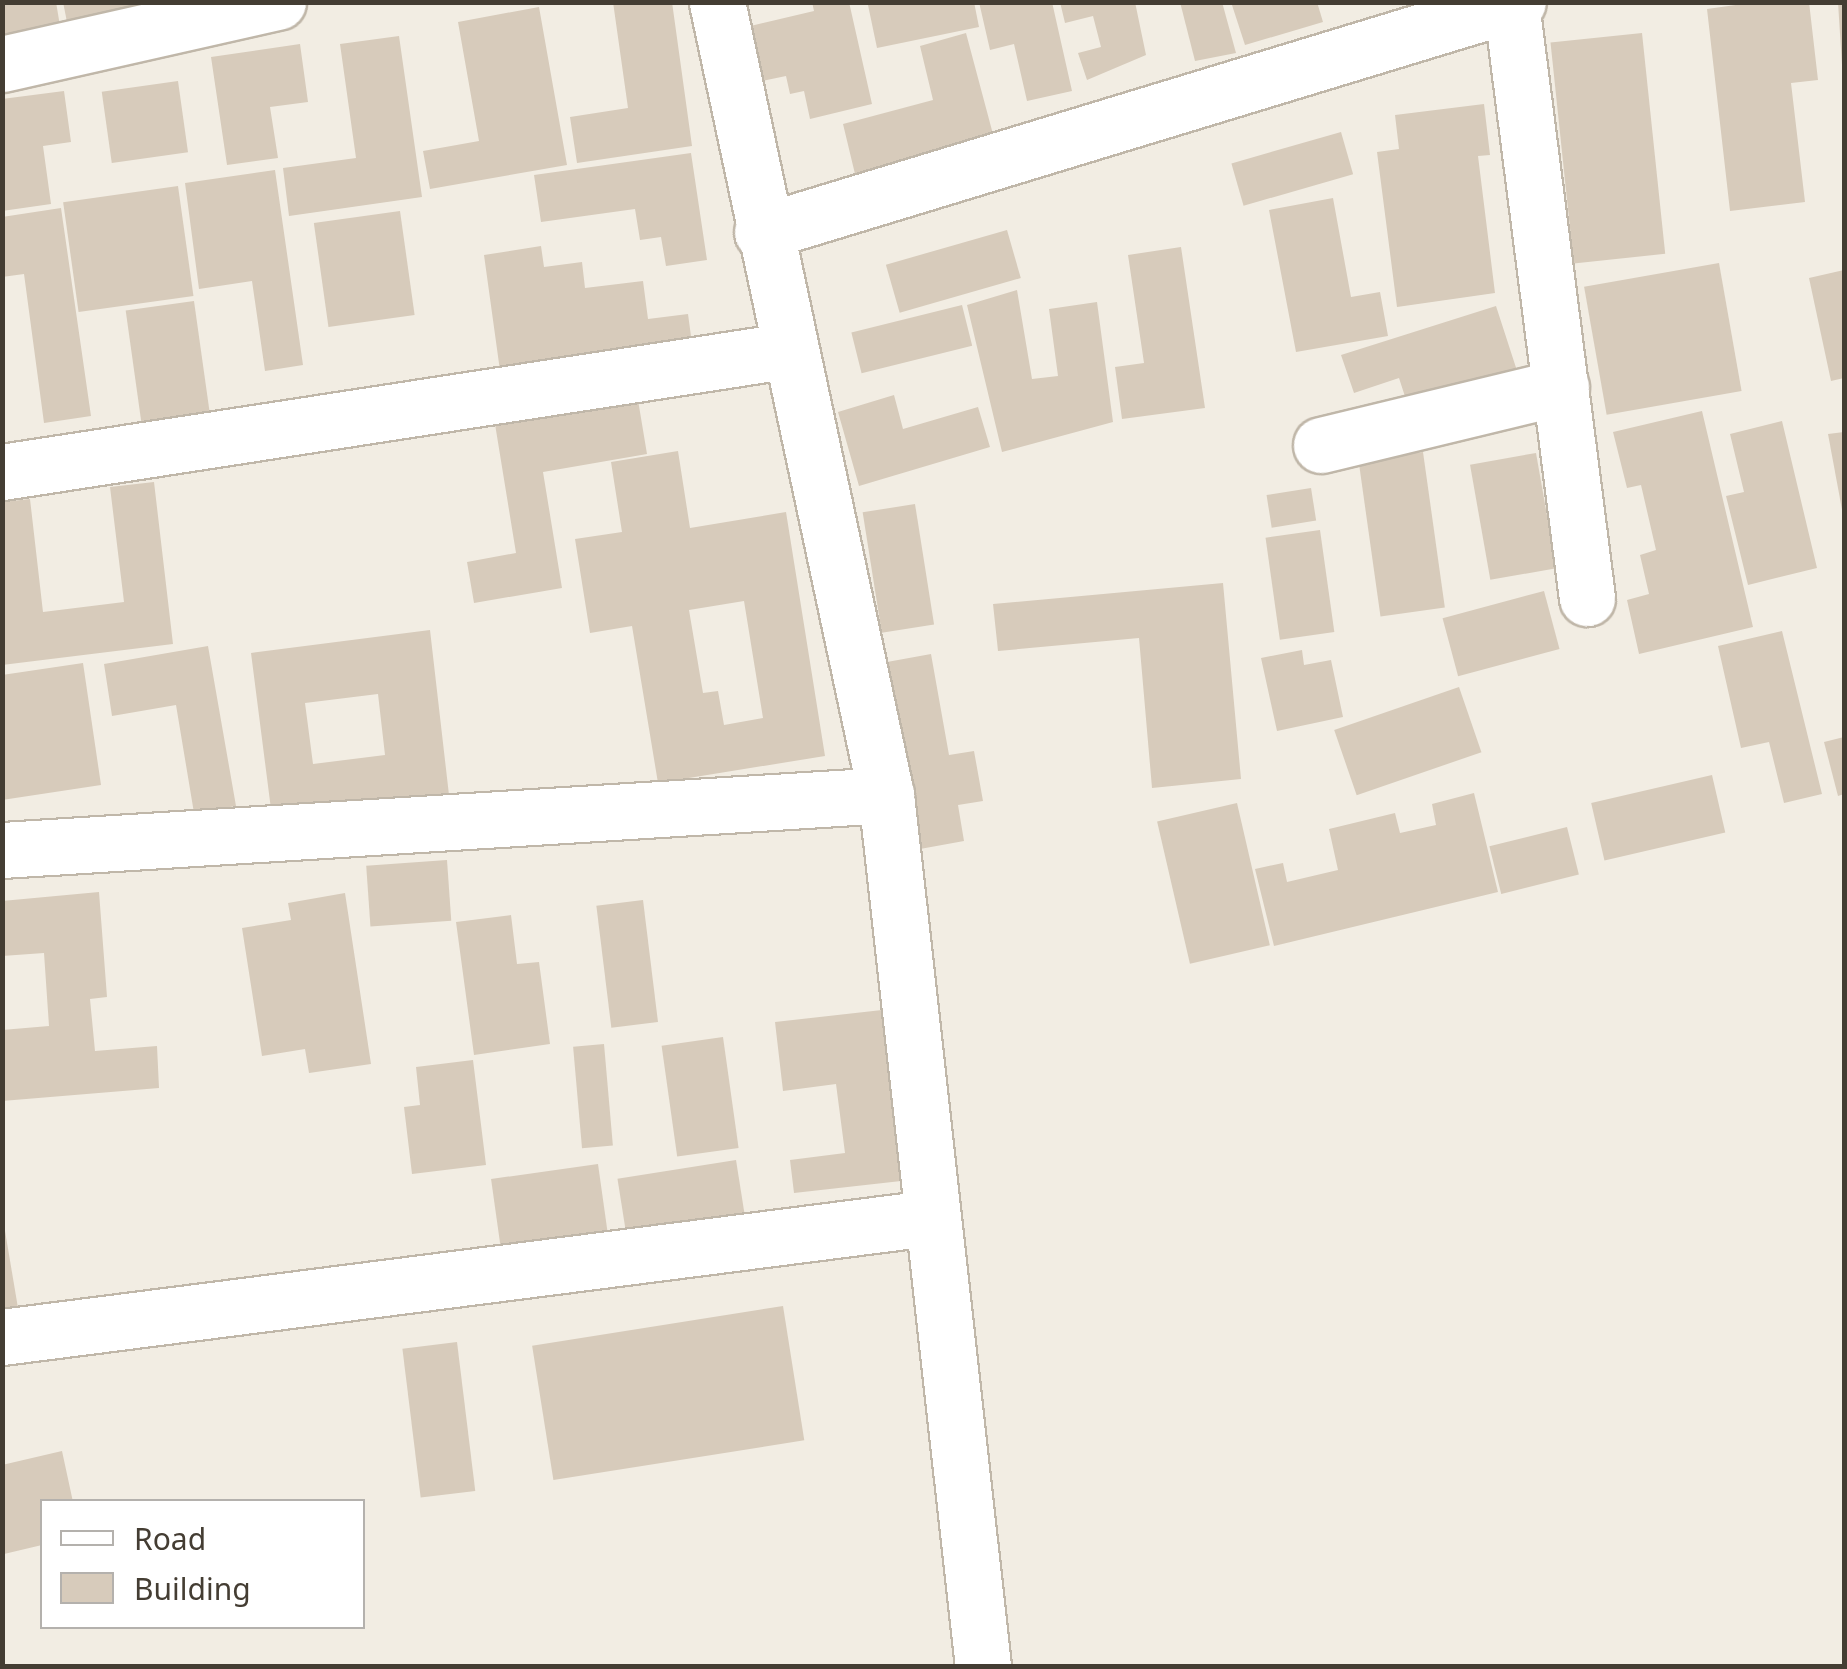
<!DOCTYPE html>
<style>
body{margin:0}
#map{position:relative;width:1847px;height:1669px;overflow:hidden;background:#f2ede3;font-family:"Noto Sans",sans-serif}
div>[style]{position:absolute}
.building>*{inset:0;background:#d7cbbb;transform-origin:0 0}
.roads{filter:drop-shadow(2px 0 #c0b7a9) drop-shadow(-2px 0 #c0b7a9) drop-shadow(0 2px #c0b7a9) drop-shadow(0 -2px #c0b7a9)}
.minor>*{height:55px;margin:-27.5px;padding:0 27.5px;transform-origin:27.5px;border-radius:27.5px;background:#fff}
span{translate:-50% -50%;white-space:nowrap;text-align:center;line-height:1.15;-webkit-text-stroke:9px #fff;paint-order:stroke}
.frame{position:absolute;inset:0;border:5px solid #443d33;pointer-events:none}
.legend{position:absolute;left:40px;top:1499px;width:325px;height:130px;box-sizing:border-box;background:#fff;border:2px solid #b4b1ad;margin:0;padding:12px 18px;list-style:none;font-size:30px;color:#443d33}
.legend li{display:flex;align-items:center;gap:20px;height:50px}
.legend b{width:50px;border:2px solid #b4b1ad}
</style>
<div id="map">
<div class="building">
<div style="clip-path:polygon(2px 2px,56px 2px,61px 32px,2px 44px)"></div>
<div style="clip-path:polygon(63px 2px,169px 2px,69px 32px)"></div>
<div style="clip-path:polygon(613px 2px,672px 2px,692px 146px,577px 163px,570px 117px,628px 108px)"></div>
<div style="clip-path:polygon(812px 2px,849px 2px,872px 104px,810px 119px,804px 91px,790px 94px,786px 76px,752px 83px,738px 29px,814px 11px)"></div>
<div style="clip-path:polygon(974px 2px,979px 27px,877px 48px,868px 5px)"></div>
<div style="clip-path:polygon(979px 2px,1052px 2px,1072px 91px,1027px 101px,1014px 44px,990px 50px)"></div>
<div style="clip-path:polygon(1060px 2px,1135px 2px,1146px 55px,1087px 80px,1078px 53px,1101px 47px,1093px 16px,1065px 23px)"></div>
<div style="clip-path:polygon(1180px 2px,1222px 2px,1236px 53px,1195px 61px)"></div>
<div style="clip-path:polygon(1231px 2px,1317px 2px,1323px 22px,1245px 45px)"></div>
<div style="clip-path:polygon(1757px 2px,1809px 2px,1818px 80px,1791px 83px,1805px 202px,1730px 211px,1707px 9px)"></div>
<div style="clip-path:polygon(1838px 2px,1844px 2px,1844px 65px,1842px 65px)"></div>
<div style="clip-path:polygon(539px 7px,567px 165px,430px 189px,423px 151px,479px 141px,458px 22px)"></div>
<div style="clip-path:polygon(966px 33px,994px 138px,855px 174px,843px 124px,933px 100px,920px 46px)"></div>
<div style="left:1642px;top:33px;width:222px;height:92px;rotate:84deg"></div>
<div style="clip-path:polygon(399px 36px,422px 197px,289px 216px,283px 168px,356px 158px,340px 44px)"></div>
<div style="clip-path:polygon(300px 44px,308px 102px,270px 107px,278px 158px,227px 165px,211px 57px)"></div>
<div style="left:178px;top:81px;width:72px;height:77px;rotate:82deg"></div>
<div style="clip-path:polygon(64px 91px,71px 142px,43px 146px,51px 204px,2px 211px,2px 99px)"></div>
<div style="clip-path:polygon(1484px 104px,1490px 155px,1478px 156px,1495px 293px,1397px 307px,1377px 152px,1399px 149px,1395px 115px)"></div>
<div style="left:1341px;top:132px;width:44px;height:114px;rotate:74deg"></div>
<div style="clip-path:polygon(691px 153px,707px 260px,666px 266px,661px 237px,640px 240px,635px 209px,541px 222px,534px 175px)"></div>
<div style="clip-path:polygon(275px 170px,303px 365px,265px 371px,252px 281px,199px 289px,185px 183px)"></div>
<div style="left:178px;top:186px;width:111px;height:116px;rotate:82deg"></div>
<div style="clip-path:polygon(1333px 198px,1351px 297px,1380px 292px,1388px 336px,1296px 352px,1269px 210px)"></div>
<div style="clip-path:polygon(61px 208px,91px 416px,44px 423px,24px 274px,2px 277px,2px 217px)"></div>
<div style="left:400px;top:211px;width:105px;height:87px;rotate:82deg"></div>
<div style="left:1007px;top:230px;width:50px;height:126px;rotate:74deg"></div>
<div style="clip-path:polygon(541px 246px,544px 267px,582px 262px,585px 288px,643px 281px,648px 319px,688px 314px,693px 351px,501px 378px,484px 255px)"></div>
<div style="clip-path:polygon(1181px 247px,1205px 408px,1122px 419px,1115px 367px,1144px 363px,1128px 255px)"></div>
<div style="left:1719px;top:263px;width:130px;height:137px;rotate:80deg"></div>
<div style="clip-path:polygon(1844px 270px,1844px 378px,1831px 381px,1809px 278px)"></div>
<div style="clip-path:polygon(1017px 290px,1032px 379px,1058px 376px,1049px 309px,1097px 302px,1113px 422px,1002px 452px,967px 305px)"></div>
<div style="left:194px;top:301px;width:126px;height:69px;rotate:82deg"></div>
<div style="left:962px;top:305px;width:42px;height:114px;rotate:76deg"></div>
<div style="clip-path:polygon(1496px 306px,1520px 380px,1411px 415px,1399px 378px,1354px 393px,1341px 355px)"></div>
<div style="clip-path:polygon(894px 395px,903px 429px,978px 407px,990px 447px,859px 486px,838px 412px)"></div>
<div style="clip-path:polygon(638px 400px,647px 454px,543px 472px,562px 588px,474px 603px,467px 562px,516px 553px,495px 424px)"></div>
<div style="clip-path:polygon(1702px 411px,1753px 627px,1639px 654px,1627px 600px,1649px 594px,1640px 555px,1656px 550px,1641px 485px,1627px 488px,1613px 432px)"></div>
<div style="clip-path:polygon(1782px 421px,1817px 568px,1748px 585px,1726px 496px,1744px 492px,1730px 434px)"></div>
<div style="clip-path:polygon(1844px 432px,1844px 514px,1843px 515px,1828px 434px)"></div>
<div style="clip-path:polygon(evenodd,678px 451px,690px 528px,786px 512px,825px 756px,658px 783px,632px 626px,590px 633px,575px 539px,622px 532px,611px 462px,678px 451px,744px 601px,763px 718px,724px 725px,718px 691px,703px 693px,689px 610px,744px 601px)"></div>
<div style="left:1423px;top:452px;width:157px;height:65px;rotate:82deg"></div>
<div style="left:1536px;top:453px;width:117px;height:67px;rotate:80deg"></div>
<div style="clip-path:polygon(154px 482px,173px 644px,2px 665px,2px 502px,30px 499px,43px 612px,124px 602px,110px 487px)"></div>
<div style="left:1311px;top:488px;width:33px;height:45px;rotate:81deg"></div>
<div style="left:915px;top:504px;width:122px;height:53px;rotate:81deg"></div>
<div style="left:1320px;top:530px;width:103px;height:55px;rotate:82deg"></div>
<div style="clip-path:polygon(1223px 583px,1241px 779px,1152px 788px,1139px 638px,998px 651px,993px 604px)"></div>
<div style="left:1544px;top:591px;width:60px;height:105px;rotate:75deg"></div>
<div style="clip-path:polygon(evenodd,430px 630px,449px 795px,272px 817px,251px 653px,430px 630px,378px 694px,385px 755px,313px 764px,305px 703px,378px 694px)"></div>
<div style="clip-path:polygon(1782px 631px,1822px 794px,1784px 803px,1769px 742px,1741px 748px,1718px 646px)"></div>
<div style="clip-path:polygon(208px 646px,236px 806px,194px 813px,176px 705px,112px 716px,104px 664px)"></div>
<div style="clip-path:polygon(1302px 650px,1304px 665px,1331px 660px,1343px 717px,1277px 731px,1261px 658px)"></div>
<div style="clip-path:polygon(931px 654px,949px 755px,974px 751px,983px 801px,958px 805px,964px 841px,920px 849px,887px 662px)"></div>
<div style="clip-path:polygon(83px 663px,101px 785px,2px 800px,2px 675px)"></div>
<div style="left:1459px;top:687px;width:69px;height:132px;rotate:71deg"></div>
<div style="clip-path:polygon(1844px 737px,1844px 794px,1838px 796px,1824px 742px)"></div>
<div style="left:1712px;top:775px;width:59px;height:124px;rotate:77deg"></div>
<div style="clip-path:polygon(1474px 793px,1498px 892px,1274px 946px,1255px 869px,1283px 863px,1287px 882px,1338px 870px,1329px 829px,1395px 813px,1400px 833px,1436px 825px,1432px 804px)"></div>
<div style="left:1237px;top:803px;width:146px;height:82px;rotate:77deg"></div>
<div style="left:1567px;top:827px;width:49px;height:80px;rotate:76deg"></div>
<div style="left:447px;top:860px;width:61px;height:81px;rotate:86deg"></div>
<div style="clip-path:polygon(99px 892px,107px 997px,90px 999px,95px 1051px,157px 1046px,159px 1088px,2px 1101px,2px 1030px,49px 1026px,44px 953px,2px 956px,2px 901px)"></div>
<div style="clip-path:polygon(345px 893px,371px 1064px,309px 1073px,305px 1049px,262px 1056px,242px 928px,291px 920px,288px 903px)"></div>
<div style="left:643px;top:900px;width:123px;height:47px;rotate:83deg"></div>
<div style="clip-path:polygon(511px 915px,517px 964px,539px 962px,550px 1044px,474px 1055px,456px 922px)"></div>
<div style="clip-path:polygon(891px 1009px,910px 1180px,794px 1193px,790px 1160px,845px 1153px,836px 1084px,783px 1091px,775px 1022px)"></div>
<div style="left:723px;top:1037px;width:112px;height:62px;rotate:82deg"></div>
<div style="left:604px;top:1044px;width:102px;height:31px;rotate:85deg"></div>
<div style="clip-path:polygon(473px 1060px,486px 1165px,412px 1174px,404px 1107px,420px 1105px,416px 1067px)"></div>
<div style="left:736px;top:1160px;width:62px;height:120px;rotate:81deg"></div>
<div style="left:598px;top:1164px;width:79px;height:108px;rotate:82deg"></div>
<div style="clip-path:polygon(2px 1213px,18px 1308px,2px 1310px)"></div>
<div style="left:783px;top:1306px;width:136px;height:254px;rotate:81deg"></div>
<div style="left:457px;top:1342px;width:150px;height:55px;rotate:83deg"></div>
<div style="clip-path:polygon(62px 1451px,73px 1502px,42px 1502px,42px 1545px,4px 1554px,2px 1465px)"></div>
</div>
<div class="roads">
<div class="minor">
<div style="left:717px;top:2px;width:811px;rotate:77.97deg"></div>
<div style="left:886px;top:795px;width:876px;rotate:83.65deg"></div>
<div style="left:1511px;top:4px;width:599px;rotate:82.71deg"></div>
<div style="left:2px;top:64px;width:283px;rotate:-12.7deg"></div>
<div style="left:762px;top:232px;width:790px;rotate:-16.92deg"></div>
<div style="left:1321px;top:445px;width:247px;rotate:-13.6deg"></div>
<div style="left:2px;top:472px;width:798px;rotate:-8.79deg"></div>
<div style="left:2px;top:850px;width:886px;rotate:-3.56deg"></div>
<div style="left:2px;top:1337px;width:935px;rotate:-7.32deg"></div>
</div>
</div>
<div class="frame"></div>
<ul class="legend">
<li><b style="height:12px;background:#fff"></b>Road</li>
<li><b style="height:28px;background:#d7cbbb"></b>Building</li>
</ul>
</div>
